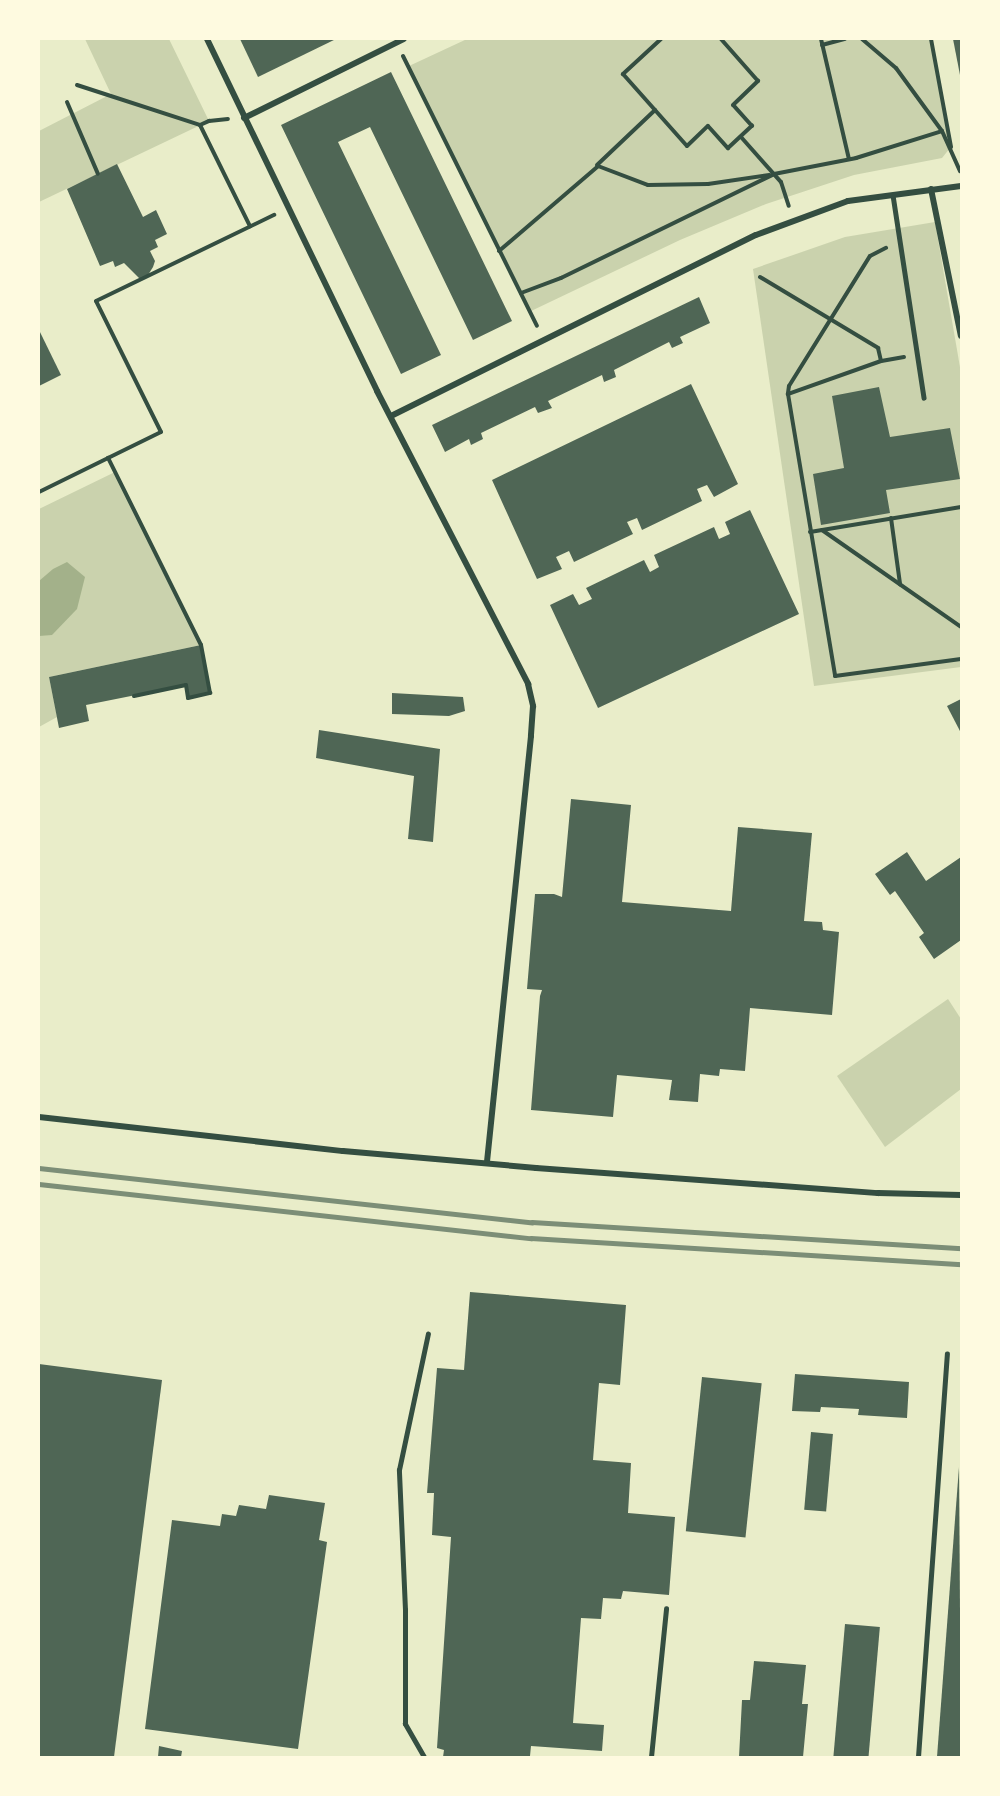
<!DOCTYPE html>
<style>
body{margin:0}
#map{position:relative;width:1000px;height:1796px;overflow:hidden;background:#e9edc9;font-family:Lora,serif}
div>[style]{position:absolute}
.green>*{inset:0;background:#cad2ad}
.water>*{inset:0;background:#a3b18a}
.building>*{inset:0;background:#4f6655;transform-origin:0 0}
.path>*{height:4px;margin:-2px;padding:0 2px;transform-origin:2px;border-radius:2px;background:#344e41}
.service>*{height:4.5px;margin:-2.25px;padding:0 2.25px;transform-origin:2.25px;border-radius:2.25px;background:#344e41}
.minor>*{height:6px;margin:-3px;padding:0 3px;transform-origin:3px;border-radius:3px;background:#344e41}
.rail>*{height:4.5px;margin:-2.25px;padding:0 2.25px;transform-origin:2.25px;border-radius:2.25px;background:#7c8e77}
span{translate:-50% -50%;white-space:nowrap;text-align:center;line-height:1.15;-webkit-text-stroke:4.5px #fefae0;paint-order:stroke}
.frame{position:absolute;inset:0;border:40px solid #fefae0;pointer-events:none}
</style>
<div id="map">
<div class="green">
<div style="clip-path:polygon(85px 39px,169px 39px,209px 121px,39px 202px,39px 131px,111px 94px)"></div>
<div style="clip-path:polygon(467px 39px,932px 39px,950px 148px,942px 158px,854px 175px,766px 204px,680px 240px,529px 312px,409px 66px)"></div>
<div style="clip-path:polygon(935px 222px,961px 373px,961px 667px,814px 686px,753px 269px,845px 237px)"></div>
<div style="clip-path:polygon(115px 472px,201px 645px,49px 677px,57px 717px,39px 727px,39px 509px)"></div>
<div style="clip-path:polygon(948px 999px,961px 1019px,961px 1089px,885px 1147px,837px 1076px)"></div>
</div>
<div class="water">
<div style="clip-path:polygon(67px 562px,85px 577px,77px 609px,52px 635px,39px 636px,39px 581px,53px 569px)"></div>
</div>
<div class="building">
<div style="clip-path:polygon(240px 39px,336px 39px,258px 77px)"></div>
<div style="clip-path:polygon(953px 39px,961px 39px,961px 75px,960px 75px)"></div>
<div style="clip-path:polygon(391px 72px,512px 321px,473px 340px,370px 127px,338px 142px,441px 355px,401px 374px,281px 125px)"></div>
<div style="clip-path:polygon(117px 164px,143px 217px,156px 210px,167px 234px,155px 240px,158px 247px,150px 251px,155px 261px,153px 267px,148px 275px,140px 279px,124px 263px,115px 267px,113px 261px,100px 266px,67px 189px)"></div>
<div style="clip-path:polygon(699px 297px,710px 323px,680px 337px,683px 343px,672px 348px,669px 342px,614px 370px,616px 377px,604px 382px,602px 375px,548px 401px,552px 408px,538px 413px,535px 407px,481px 433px,483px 439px,471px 445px,469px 439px,445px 452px,432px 425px)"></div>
<div style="clip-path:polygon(39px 330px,61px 375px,39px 386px)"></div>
<div style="clip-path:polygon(691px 384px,738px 484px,714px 497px,707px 485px,697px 489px,702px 501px,642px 530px,637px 518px,627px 522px,633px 534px,574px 562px,569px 551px,556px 557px,562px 569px,537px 579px,492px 480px)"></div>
<div style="clip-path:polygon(879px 387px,890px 437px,950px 428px,960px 479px,886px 490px,890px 513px,821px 525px,813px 474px,844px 468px,832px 396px)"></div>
<div style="clip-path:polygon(750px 510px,799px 614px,598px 708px,550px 605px,573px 594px,579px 605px,592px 599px,586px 588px,644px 560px,650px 572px,659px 567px,654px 555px,714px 527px,719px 539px,730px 534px,725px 522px)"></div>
<div style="clip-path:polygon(201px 645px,210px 693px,188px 698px,186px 685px,86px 705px,89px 721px,59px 728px,49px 677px)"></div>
<div style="clip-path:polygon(392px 693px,463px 697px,465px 711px,449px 716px,392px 714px)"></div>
<div style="clip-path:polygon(961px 699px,961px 733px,947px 706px)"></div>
<div style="clip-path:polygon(319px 730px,440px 749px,433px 842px,408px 839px,414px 776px,316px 758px)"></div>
<div style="clip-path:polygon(571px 799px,631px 805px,622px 902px,731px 911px,738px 827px,812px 833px,804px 921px,822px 922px,823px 930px,839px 932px,832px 1015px,750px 1008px,745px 1071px,720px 1069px,719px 1076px,700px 1074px,698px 1102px,669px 1100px,672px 1080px,617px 1075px,613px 1117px,531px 1110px,540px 996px,542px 990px,527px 989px,535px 894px,554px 894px,562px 897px)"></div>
<div style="clip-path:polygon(907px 852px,926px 881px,961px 857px,961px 940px,934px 959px,919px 937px,924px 933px,895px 891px,890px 895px,875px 874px)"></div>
<div style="clip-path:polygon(470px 1292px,626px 1305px,620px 1385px,599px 1383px,593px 1460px,631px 1463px,628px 1513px,675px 1517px,669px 1595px,623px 1591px,621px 1599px,603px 1598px,601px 1619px,581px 1618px,573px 1723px,604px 1725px,602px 1751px,531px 1746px,530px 1756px,443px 1757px,444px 1750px,437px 1748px,451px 1537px,432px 1535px,434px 1493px,427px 1493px,437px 1368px,464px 1370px)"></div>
<div style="clip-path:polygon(39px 1364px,162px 1380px,114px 1757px,39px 1757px)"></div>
<div style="clip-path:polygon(795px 1374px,909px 1382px,907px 1418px,858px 1415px,859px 1409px,821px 1407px,820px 1412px,792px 1411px)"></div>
<div style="left:702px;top:1377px;width:60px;height:155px;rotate:6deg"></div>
<div style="left:811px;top:1432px;width:22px;height:78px;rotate:5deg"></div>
<div style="clip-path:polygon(959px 1467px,961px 1757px,937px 1757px)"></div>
<div style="clip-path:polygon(269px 1495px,325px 1503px,319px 1540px,327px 1542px,298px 1749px,145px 1729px,172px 1520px,220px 1526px,222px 1514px,236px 1516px,239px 1505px,266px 1509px)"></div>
<div style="left:845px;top:1624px;width:35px;height:134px;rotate:5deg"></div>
<div style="clip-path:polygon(754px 1661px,806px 1665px,802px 1704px,808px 1704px,803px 1757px,739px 1757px,742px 1700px,750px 1700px)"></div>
<div style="clip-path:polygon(159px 1746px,182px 1751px,181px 1757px,158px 1757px)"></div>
</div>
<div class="path">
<div style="left:661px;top:39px;width:52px;rotate:137.4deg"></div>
<div style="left:623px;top:74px;width:96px;rotate:48.4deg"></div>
<div style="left:687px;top:146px;width:29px;rotate:-44deg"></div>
<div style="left:708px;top:126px;width:30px;rotate:48deg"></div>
<div style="left:728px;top:148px;width:33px;rotate:-43deg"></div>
<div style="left:752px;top:126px;width:28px;rotate:-132deg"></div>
<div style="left:733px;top:105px;width:35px;rotate:-44deg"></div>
<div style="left:758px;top:81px;width:56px;rotate:-131.4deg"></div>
<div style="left:821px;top:39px;width:123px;rotate:76.9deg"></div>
<div style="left:862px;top:39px;width:45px;rotate:40.5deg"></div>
<div style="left:896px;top:68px;width:78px;rotate:53.9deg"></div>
<div style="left:942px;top:131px;width:44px;rotate:65.8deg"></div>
<div style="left:931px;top:39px;width:110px;rotate:79.5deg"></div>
<div style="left:822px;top:45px;width:24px;rotate:-15deg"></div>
<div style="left:403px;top:56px;width:301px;rotate:63.6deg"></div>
<div style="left:77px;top:85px;width:129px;rotate:18deg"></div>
<div style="left:200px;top:125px;width:10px;rotate:-24deg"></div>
<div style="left:209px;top:121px;width:19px;rotate:-6deg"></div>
<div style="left:67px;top:102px;width:78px;rotate:66.7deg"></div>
<div style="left:200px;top:125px;width:113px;rotate:63.7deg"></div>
<div style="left:741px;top:137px;width:60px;rotate:48.4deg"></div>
<div style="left:781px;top:182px;width:25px;rotate:72deg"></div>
<div style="left:597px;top:165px;width:80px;rotate:-43.5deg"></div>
<div style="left:499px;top:251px;width:130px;rotate:-40.6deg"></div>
<div style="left:598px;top:166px;width:53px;rotate:20.8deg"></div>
<div style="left:648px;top:185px;width:60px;rotate:-1deg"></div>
<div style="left:708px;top:184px;width:62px;rotate:-8.4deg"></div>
<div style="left:760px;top:277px;width:138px;rotate:31deg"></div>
<div style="left:878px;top:348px;width:13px;rotate:77deg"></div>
<div style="left:521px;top:293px;width:43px;rotate:-20.6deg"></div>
<div style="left:561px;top:278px;width:237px;rotate:-26deg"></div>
<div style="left:774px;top:174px;width:84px;rotate:-11deg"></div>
<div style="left:856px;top:158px;width:90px;rotate:-17.4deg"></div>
<div style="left:904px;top:357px;width:23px;rotate:170deg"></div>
<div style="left:881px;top:361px;width:99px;rotate:160.5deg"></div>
<div style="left:788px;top:394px;width:286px;rotate:80.5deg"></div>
<div style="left:835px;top:676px;width:127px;rotate:-7.7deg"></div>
<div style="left:788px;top:393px;width:7px;rotate:-82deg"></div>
<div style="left:789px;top:386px;width:153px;rotate:-58.1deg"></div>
<div style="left:870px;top:256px;width:18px;rotate:-27deg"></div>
<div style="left:39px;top:492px;width:77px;rotate:-26.2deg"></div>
<div style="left:891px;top:518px;width:67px;rotate:82.2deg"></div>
<div style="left:822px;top:530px;width:169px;rotate:34.9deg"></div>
<div style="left:810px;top:532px;width:153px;rotate:-9.4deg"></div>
<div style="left:134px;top:696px;width:53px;rotate:-11.9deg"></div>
<div style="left:186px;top:685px;width:13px;rotate:81deg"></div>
<div style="left:188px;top:698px;width:23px;rotate:-13deg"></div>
<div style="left:210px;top:693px;width:49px;rotate:-100.6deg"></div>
<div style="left:201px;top:645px;width:209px;rotate:-116.4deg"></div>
<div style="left:108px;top:458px;width:59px;rotate:-26.1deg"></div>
<div style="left:161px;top:432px;width:146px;rotate:-116.4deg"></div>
<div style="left:96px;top:301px;width:198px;rotate:-25.8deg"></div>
</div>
<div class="service">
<div style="left:893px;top:195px;width:205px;rotate:81.3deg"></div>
<div style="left:424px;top:1757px;width:38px;rotate:-120deg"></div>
<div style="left:405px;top:1724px;width:114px;rotate:-90deg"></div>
<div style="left:405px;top:1610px;width:140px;rotate:-92.5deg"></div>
<div style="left:399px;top:1470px;width:139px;rotate:-78deg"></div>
<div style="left:651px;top:1757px;width:149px;rotate:-84.2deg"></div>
<div style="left:918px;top:1757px;width:404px;rotate:-85.9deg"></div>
</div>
<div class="minor">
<div style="left:207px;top:39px;width:391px;rotate:64.2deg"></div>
<div style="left:377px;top:391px;width:330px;rotate:62.7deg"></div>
<div style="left:528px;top:684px;width:23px;rotate:77deg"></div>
<div style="left:533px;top:706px;width:30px;rotate:94deg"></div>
<div style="left:531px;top:736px;width:429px;rotate:95.9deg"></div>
<div style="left:244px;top:118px;width:178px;rotate:-26.3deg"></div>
<div style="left:931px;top:189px;width:150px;rotate:78.5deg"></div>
<div style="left:391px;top:416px;width:407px;rotate:-26.4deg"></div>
<div style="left:756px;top:235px;width:98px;rotate:-20.3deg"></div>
<div style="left:848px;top:201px;width:114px;rotate:-7.6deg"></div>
<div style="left:39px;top:1117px;width:306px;rotate:6.4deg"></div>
<div style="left:343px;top:1151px;width:194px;rotate:5deg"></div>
<div style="left:536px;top:1168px;width:343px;rotate:4.2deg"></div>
<div style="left:878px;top:1193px;width:83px;rotate:1.4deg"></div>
</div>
<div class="rail">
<div style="left:39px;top:1168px;width:496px;rotate:6.3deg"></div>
<div style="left:532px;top:1222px;width:430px;rotate:3.5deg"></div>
<div style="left:39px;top:1184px;width:495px;rotate:6.3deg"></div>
<div style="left:531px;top:1238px;width:431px;rotate:3.5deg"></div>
</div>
<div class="frame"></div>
</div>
